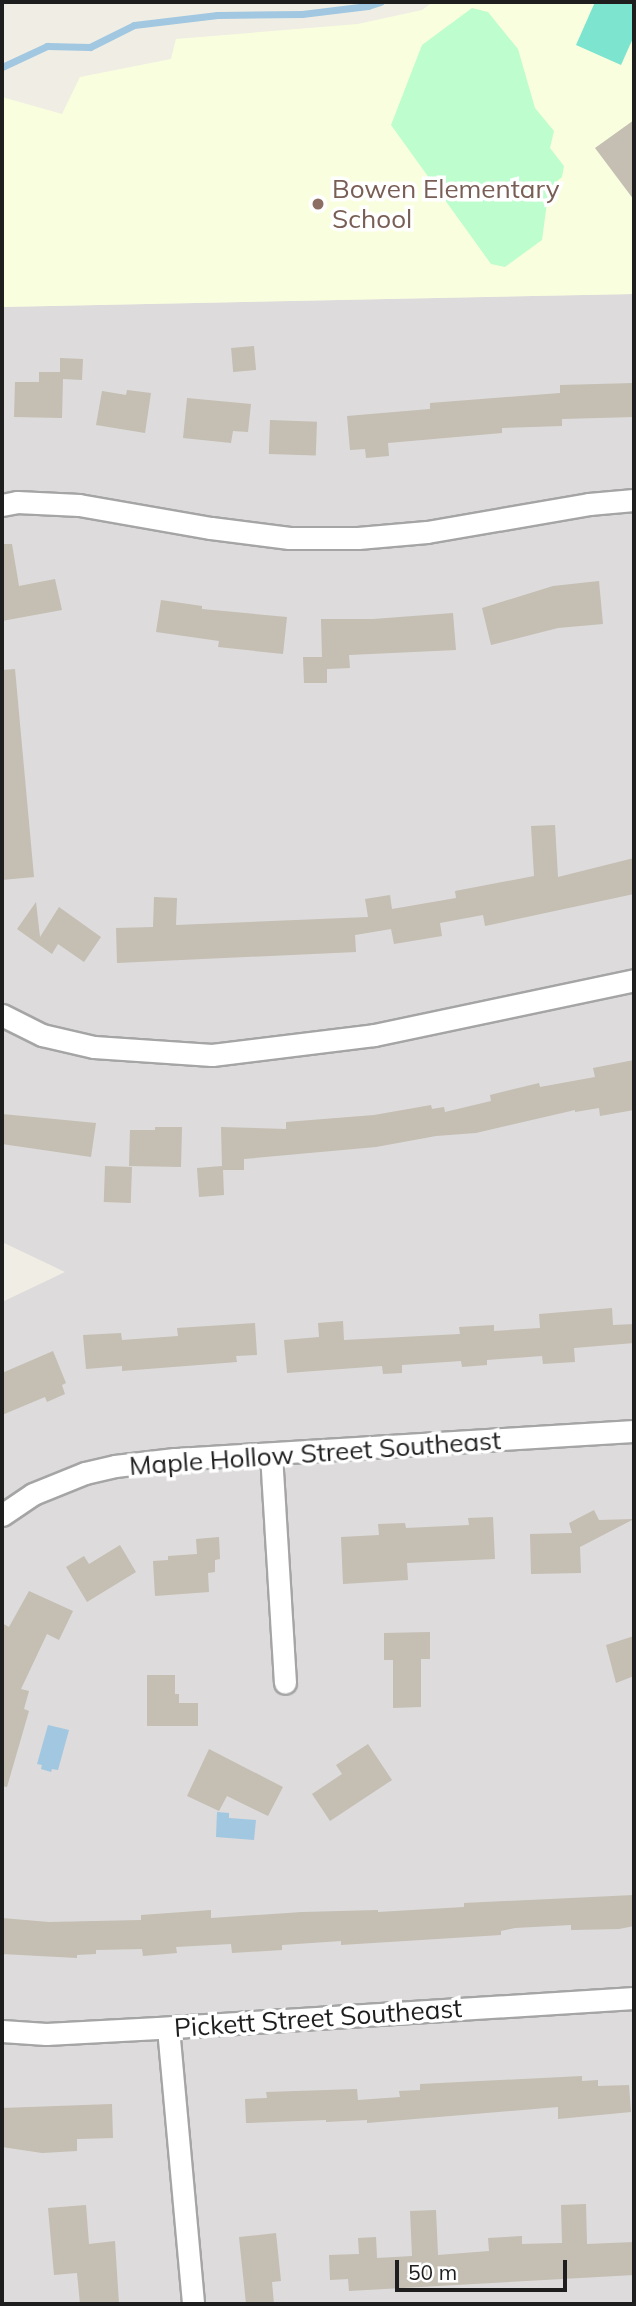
<!DOCTYPE html>
<style>
body{margin:0}
#map{position:relative;width:636px;height:2306px;overflow:hidden;background:#f0eee4;font-family:Mulish,sans-serif}
div>[style]{position:absolute}
.residential>*{inset:0;background:#dddbdb}
.education>*{inset:0;background:#f9ffde}
.park>*{inset:0;background:#befdce}
.pitch>*{inset:0;background:#7ce4cf}
.water>*{inset:0;background:#a1c7e1}
.stream>*{height:7px;margin:-3.5px;padding:0 3.5px;transform-origin:3.5px;border-radius:3.5px;background:#a1c7e1}
.building>*{inset:0;background:#c4beb3;transform-origin:0 0}
.roads{filter:drop-shadow(2px 0 #a5a5a5) drop-shadow(-2px 0 #a5a5a5) drop-shadow(0 2px #a5a5a5) drop-shadow(0 -2px #a5a5a5)}
.street>*{height:21px;margin:-10.5px;padding:0 10.5px;transform-origin:10.5px;border-radius:10.5px;background:#fff}
.dots>*{width:19px;height:19px;translate:-50% -50%;box-sizing:border-box;border:4px solid #fff;border-radius:50%}
span{translate:-50% -50%;white-space:nowrap;text-align:center;line-height:1.15;-webkit-text-stroke:7px #fff;paint-order:stroke}
.education-label{font-size:26px;color:#785e54}
.left{translate:0 -50%;text-align:left}
.street-label{font-size:26px;color:#1e1e1e}
.frame{position:absolute;inset:0;border:4px solid #1e1e1e;pointer-events:none}
.scale{position:absolute;left:395px;top:2260px;width:172px;height:32px;box-sizing:border-box;border:4px solid #1e1e1e;border-top:0;padding-left:9px;font-size:21px;line-height:24px;white-space:nowrap;color:#1e1e1e;-webkit-text-stroke:5px #fff;paint-order:stroke}
</style>
<div id="map">
<div class="residential">
<div style="clip-path:polygon(634px 294px,634px 2304px,2px 2304px,2px 1302px,65px 1272px,2px 1242px,2px 307px)"></div>
</div>
<div class="education">
<div style="clip-path:polygon(433px 2px,634px 2px,634px 294px,2px 307px,2px 97px,62px 114px,80px 77px,171px 59px,176px 39px,358px 24px,422px 10px)"></div>
</div>
<div class="park">
<div style="clip-path:polygon(472px 8px,488px 12px,518px 49px,535px 108px,554px 131px,550px 148px,564px 166px,562px 177px,549px 188px,542px 240px,505px 267px,491px 264px,391px 125px,422px 45px)"></div>
</div>
<div class="pitch">
<div style="clip-path:polygon(595px 2px,634px 2px,634px 36px,621px 65px,576px 45px)"></div>
</div>
<div class="water">
<div style="clip-path:polygon(48px 1725px,69px 1730px,58px 1770px,52px 1769px,51px 1772px,41px 1769px,42px 1765px,37px 1764px)"></div>
<div style="clip-path:polygon(217px 1812px,229px 1813px,229px 1818px,256px 1820px,254px 1840px,216px 1837px)"></div>
</div>
<div class="stream">
<div style="left:2px;top:67px;width:50px;rotate:-25deg"></div>
<div style="left:47px;top:46px;width:43px;rotate:1.3deg"></div>
<div style="left:90px;top:47px;width:49px;rotate:-26.6deg"></div>
<div style="left:134px;top:25px;width:84px;rotate:-6.9deg"></div>
<div style="left:217px;top:15px;width:85px;rotate:-0.7deg"></div>
<div style="left:302px;top:14px;width:66px;rotate:-6.9deg"></div>
<div style="left:368px;top:6px;width:13px;rotate:-18deg"></div>
</div>
<div class="building">
<div style="clip-path:polygon(634px 120px,634px 200px,595px 148px)"></div>
<div style="left:254px;top:346px;width:24px;height:23px;rotate:85deg"></div>
<div style="clip-path:polygon(60px 358px,83px 359px,82px 380px,63px 379px,62px 418px,14px 417px,15px 382px,39px 382px,39px 372px,60px 372px)"></div>
<div style="clip-path:polygon(634px 383px,634px 417px,562px 419px,562px 426px,502px 428px,502px 433px,388px 443px,389px 456px,366px 458px,365px 449px,350px 450px,347px 416px,430px 409px,430px 403px,560px 393px,560px 385px)"></div>
<div style="clip-path:polygon(127px 390px,151px 393px,145px 433px,96px 425px,102px 391px,126px 395px)"></div>
<div style="clip-path:polygon(187px 398px,251px 404px,248px 432px,233px 431px,231px 443px,183px 438px)"></div>
<div style="left:270px;top:420px;width:47px;height:34px;rotate:2deg"></div>
<div style="clip-path:polygon(2px 544px,12px 544px,19px 586px,55px 579px,62px 610px,2px 621px)"></div>
<div style="clip-path:polygon(599px 581px,603px 624px,558px 628px,491px 645px,482px 608px,553px 586px)"></div>
<div style="clip-path:polygon(161px 600px,202px 606px,202px 609px,287px 617px,283px 654px,218px 647px,219px 641px,156px 632px)"></div>
<div style="clip-path:polygon(453px 613px,456px 650px,349px 655px,350px 668px,327px 669px,327px 683px,304px 683px,303px 657px,322px 657px,321px 619px,373px 619px)"></div>
<div style="clip-path:polygon(15px 669px,34px 877px,2px 880px,2px 670px)"></div>
<div style="clip-path:polygon(555px 825px,558px 877px,634px 858px,634px 894px,485px 926px,483px 915px,440px 923px,442px 936px,394px 944px,391px 929px,355px 935px,356px 952px,117px 963px,116px 928px,153px 927px,154px 897px,177px 898px,176px 925px,368px 917px,365px 899px,390px 895px,392px 909px,456px 898px,455px 891px,534px 876px,531px 826px)"></div>
<div style="clip-path:polygon(36px 902px,40px 937px,59px 907px,101px 937px,84px 962px,58px 944px,52px 954px,17px 929px)"></div>
<div style="clip-path:polygon(634px 1060px,634px 1110px,600px 1116px,599px 1108px,575px 1112px,575px 1110px,476px 1133px,436px 1136px,376px 1147px,244px 1159px,244px 1170px,223px 1170px,224px 1195px,199px 1197px,197px 1168px,222px 1166px,221px 1127px,286px 1129px,286px 1122px,374px 1115px,431px 1105px,432px 1109px,444px 1107px,445px 1112px,491px 1101px,490px 1095px,539px 1083px,540px 1087px,595px 1077px,593px 1068px)"></div>
<div style="clip-path:polygon(2px 1114px,96px 1123px,91px 1157px,2px 1144px)"></div>
<div style="clip-path:polygon(155px 1127px,182px 1127px,181px 1167px,129px 1166px,130px 1130px,155px 1130px)"></div>
<div style="left:105px;top:1166px;width:27px;height:36px;rotate:2deg"></div>
<div style="clip-path:polygon(612px 1308px,613px 1325px,634px 1324px,634px 1343px,574px 1348px,575px 1362px,543px 1364px,542px 1356px,487px 1360px,487px 1365px,462px 1367px,461px 1361px,402px 1365px,402px 1373px,383px 1374px,382px 1366px,287px 1373px,284px 1340px,319px 1337px,318px 1323px,343px 1321px,344px 1340px,460px 1334px,459px 1327px,494px 1325px,494px 1331px,540px 1328px,539px 1314px)"></div>
<div style="clip-path:polygon(255px 1323px,257px 1355px,236px 1356px,237px 1362px,122px 1371px,122px 1366px,86px 1369px,83px 1335px,121px 1333px,122px 1340px,178px 1336px,177px 1328px)"></div>
<div style="clip-path:polygon(53px 1351px,66px 1383px,62px 1385px,65px 1394px,47px 1402px,45px 1397px,2px 1415px,2px 1373px)"></div>
<div style="clip-path:polygon(594px 1510px,599px 1520px,634px 1519px,580px 1547px,581px 1573px,531px 1574px,530px 1534px,572px 1533px,569px 1523px)"></div>
<div style="clip-path:polygon(493px 1517px,495px 1559px,407px 1563px,408px 1580px,343px 1584px,341px 1537px,379px 1535px,378px 1524px,405px 1523px,406px 1528px,469px 1525px,468px 1518px)"></div>
<div style="clip-path:polygon(219px 1537px,220px 1559px,215px 1560px,215px 1572px,208px 1573px,209px 1592px,155px 1596px,153px 1561px,168px 1560px,168px 1556px,197px 1554px,196px 1539px)"></div>
<div style="clip-path:polygon(120px 1545px,136px 1572px,87px 1602px,66px 1567px,84px 1556px,89px 1564px)"></div>
<div style="clip-path:polygon(29px 1591px,73px 1611px,59px 1640px,47px 1634px,21px 1689px,29px 1691px,24px 1709px,29px 1711px,7px 1787px,2px 1786px,2px 1623px,9px 1627px)"></div>
<div style="clip-path:polygon(430px 1632px,430px 1659px,421px 1659px,421px 1707px,393px 1708px,393px 1660px,384px 1660px,384px 1633px)"></div>
<div style="clip-path:polygon(634px 1636px,634px 1676px,616px 1683px,606px 1645px)"></div>
<div style="clip-path:polygon(147px 1675px,175px 1675px,175px 1694px,179px 1694px,179px 1703px,198px 1703px,198px 1726px,147px 1726px)"></div>
<div style="clip-path:polygon(368px 1744px,392px 1780px,330px 1821px,312px 1794px,342px 1774px,336px 1765px)"></div>
<div style="clip-path:polygon(209px 1749px,283px 1787px,268px 1816px,227px 1796px,219px 1811px,187px 1796px)"></div>
<div style="clip-path:polygon(634px 1895px,634px 1926px,619px 1929px,571px 1930px,571px 1925px,515px 1928px,501px 1931px,501px 1935px,341px 1945px,341px 1941px,282px 1945px,282px 1950px,232px 1953px,231px 1944px,176px 1947px,177px 1953px,143px 1956px,142px 1949px,96px 1950px,96px 1954px,77px 1955px,77px 1958px,2px 1954px,2px 1918px,49px 1922px,141px 1920px,141px 1915px,211px 1910px,211px 1918px,302px 1912px,378px 1910px,378px 1912px,464px 1907px,464px 1903px)"></div>
<div style="clip-path:polygon(582px 2076px,582px 2081px,598px 2080px,598px 2086px,629px 2085px,631px 2112px,558px 2119px,558px 2107px,367px 2123px,367px 2120px,326px 2122px,326px 2120px,246px 2123px,245px 2099px,267px 2098px,266px 2092px,357px 2089px,358px 2100px,400px 2097px,399px 2091px,420px 2090px,420px 2084px)"></div>
<div style="clip-path:polygon(112px 2104px,113px 2138px,77px 2139px,77px 2151px,42px 2153px,2px 2147px,2px 2108px)"></div>
<div style="clip-path:polygon(586px 2204px,587px 2244px,634px 2242px,634px 2275px,349px 2291px,348px 2279px,330px 2280px,329px 2255px,359px 2254px,358px 2238px,376px 2237px,377px 2258px,412px 2256px,410px 2211px,436px 2210px,438px 2255px,489px 2251px,488px 2238px,522px 2236px,522px 2244px,562px 2243px,561px 2205px)"></div>
<div style="clip-path:polygon(86px 2205px,89px 2244px,115px 2241px,119px 2304px,80px 2304px,77px 2273px,54px 2275px,48px 2208px)"></div>
<div style="clip-path:polygon(276px 2233px,281px 2281px,272px 2282px,274px 2304px,246px 2304px,239px 2237px)"></div>
</div>
<div class="roads">
<div class="street">
<div style="left:2px;top:505px;width:15px;rotate:-11deg"></div>
<div style="left:17px;top:502px;width:62px;rotate:2.8deg"></div>
<div style="left:79px;top:505px;width:134px;rotate:9.9deg"></div>
<div style="left:211px;top:528px;width:79px;rotate:7.3deg"></div>
<div style="left:289px;top:538px;width:69px"></div>
<div style="left:358px;top:538px;width:69px;rotate:-5deg"></div>
<div style="left:427px;top:532px;width:164px;rotate:-9.8deg"></div>
<div style="left:589px;top:504px;width:45px;rotate:-5.1deg"></div>
<div style="left:2px;top:1015px;width:45px;rotate:26.6deg"></div>
<div style="left:42px;top:1035px;width:53px;rotate:13deg"></div>
<div style="left:94px;top:1047px;width:118px;rotate:3.9deg"></div>
<div style="left:212px;top:1055px;width:163px;rotate:-7deg"></div>
<div style="left:374px;top:1035px;width:266px;rotate:-11.9deg"></div>
<div style="left:271px;top:1454px;width:229px;rotate:86.5deg"></div>
<div style="left:2px;top:1515px;width:37px;rotate:-34deg"></div>
<div style="left:33px;top:1494px;width:56px;rotate:-22deg"></div>
<div style="left:85px;top:1473px;width:31px;rotate:-13deg"></div>
<div style="left:115px;top:1466px;width:60px;rotate:-6.7deg"></div>
<div style="left:175px;top:1459px;width:460px;rotate:-3.5deg"></div>
<div style="left:168px;top:2028px;width:277px;rotate:84.8deg"></div>
<div style="left:2px;top:2031px;width:44px;rotate:3.9deg"></div>
<div style="left:46px;top:2034px;width:112px;rotate:-3.1deg"></div>
<div style="left:158px;top:2028px;width:477px;rotate:-3.6deg"></div>
</div>
</div>
<div class="dots">
<div style="left:318px;top:204px;background:#8d6e63"></div>
</div>
<div class="education-label">
<span class="left" style="left:332px;top:204px">Bowen Elementary<br>School</span>
</div>
<div class="street-label">
<span style="left:315px;top:1453px;rotate:-4deg">Maple Hollow Street Southeast</span>
<span style="left:318px;top:2018px;rotate:-4deg">Pickett Street Southeast</span>
</div>
<div class="frame"></div>
<div class="scale">50 m</div>
</div>
